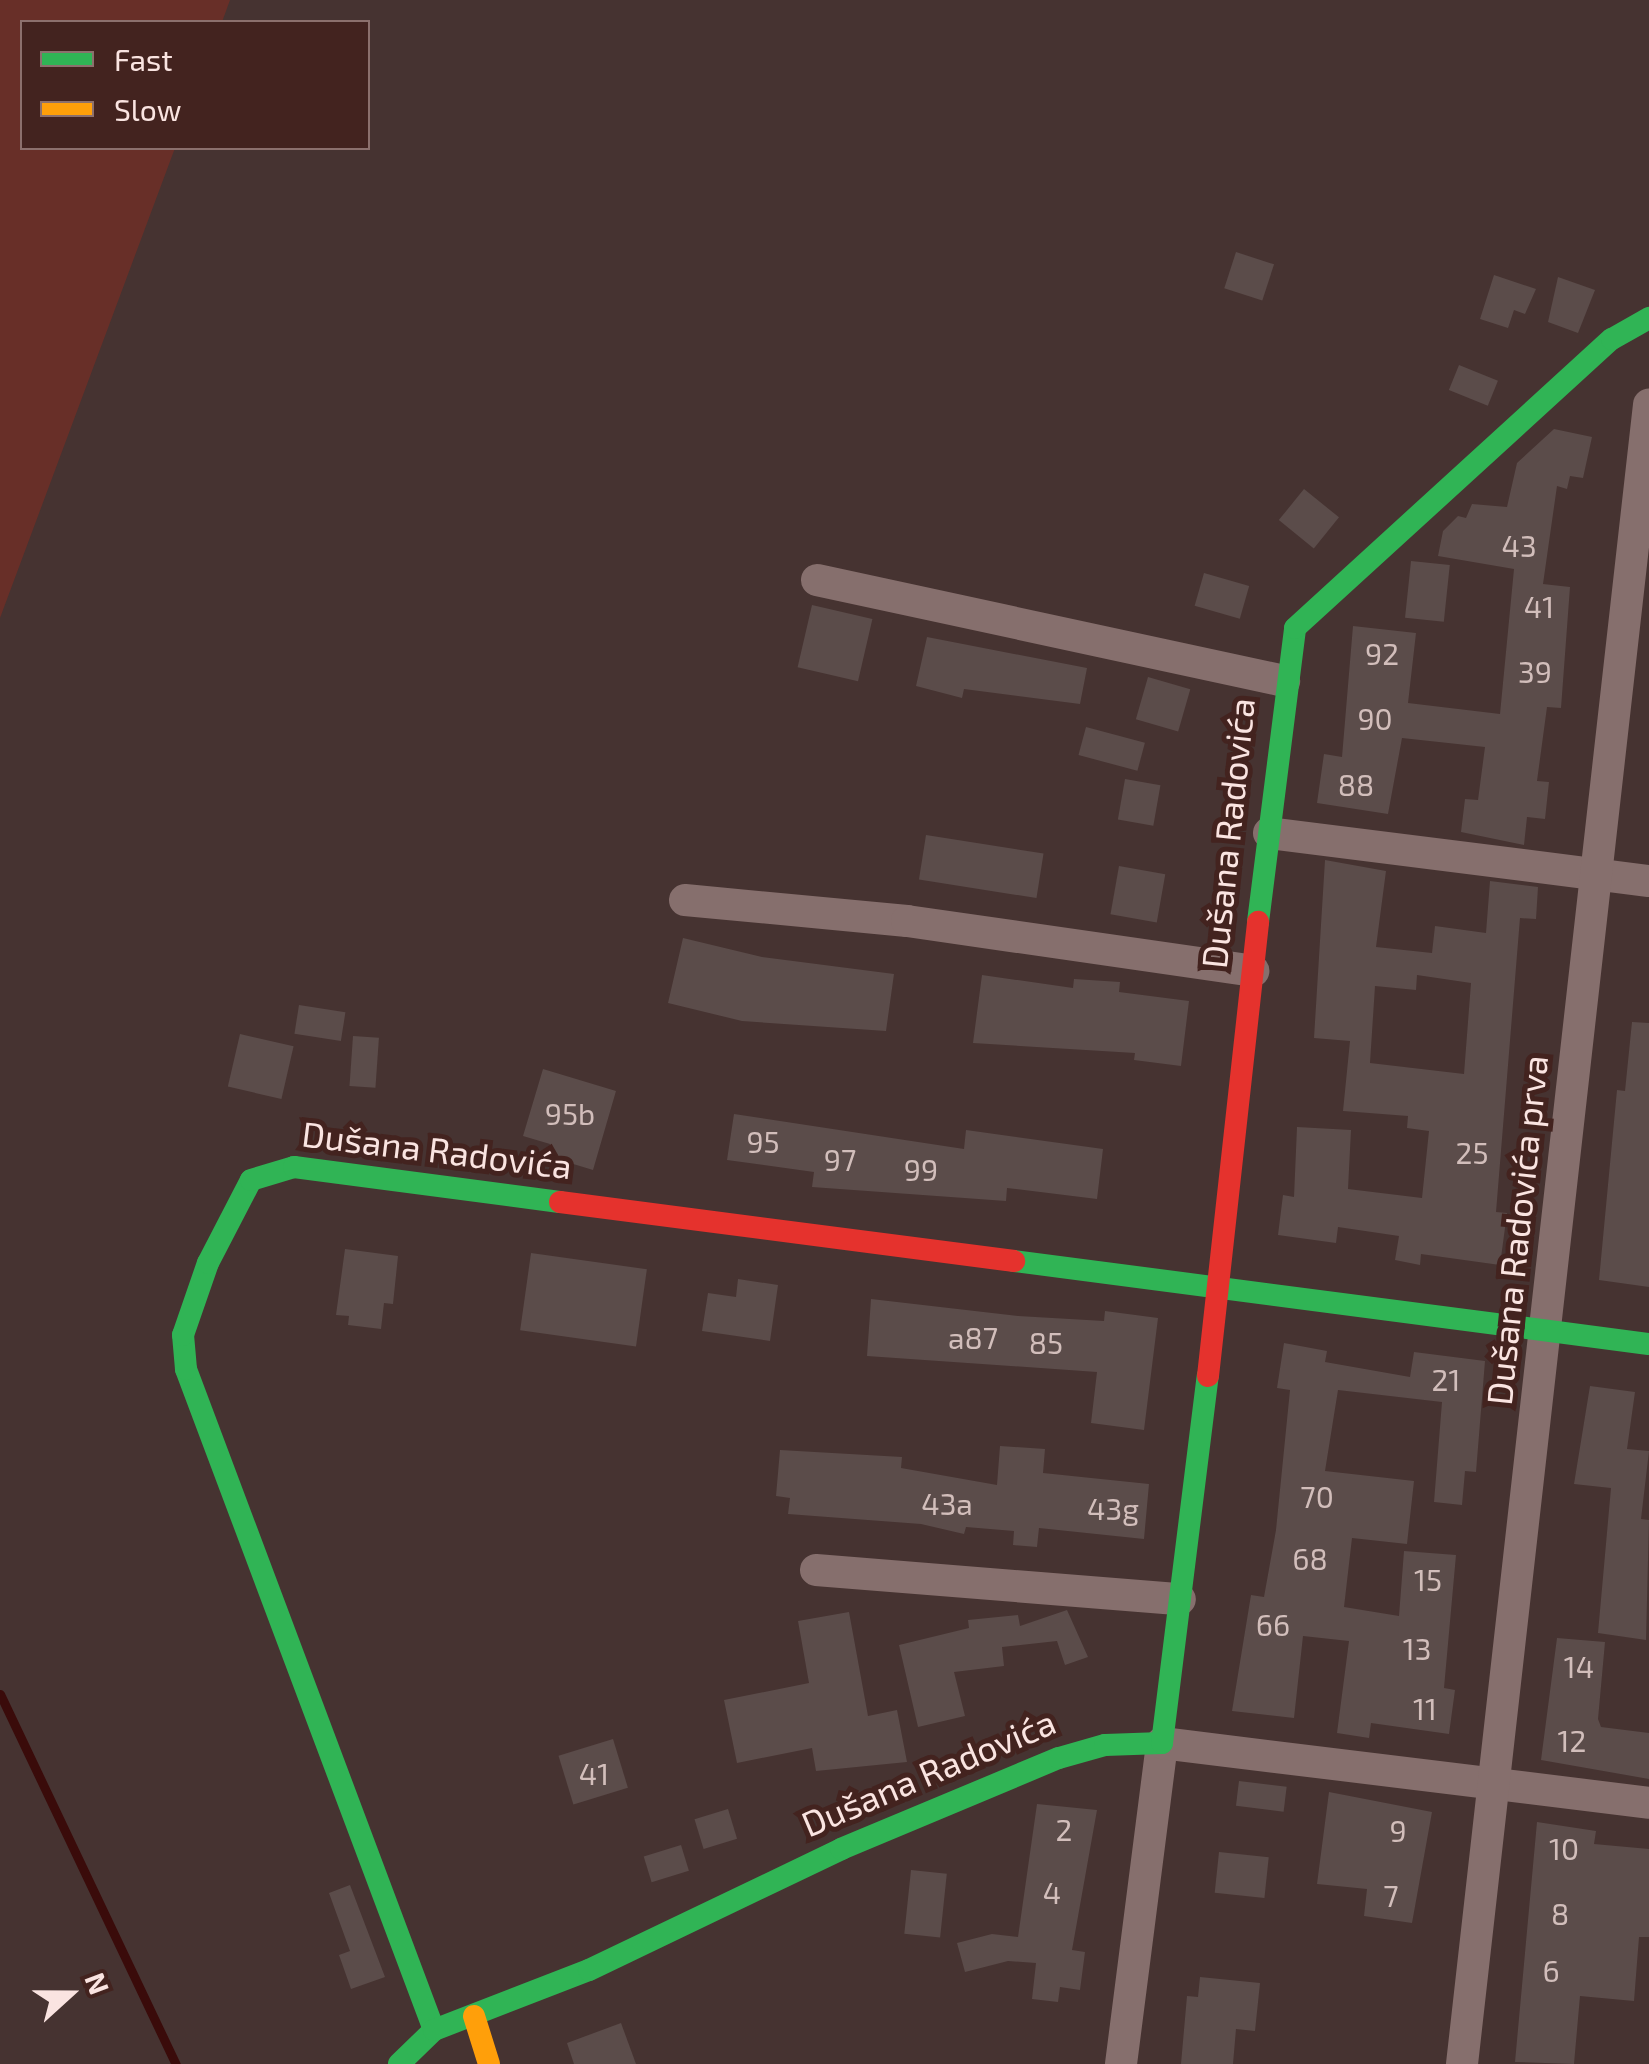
<!DOCTYPE html>
<meta charset="utf-8">
<style>
body{margin:0}
#map{position:relative;width:1649px;height:2064px;overflow:hidden;background:#463331;font-family:"Exo 2",sans-serif}
div>[style]{position:absolute}
.green>*{inset:0;background:#682f28}
.stream>*{height:9px;margin:-4.5px;padding:0 4.5px;transform-origin:4.5px;border-radius:4.5px;background:#3a0b0a}
.building>*{inset:0;background:#5b4c4a;transform-origin:0 0}
.street>*{height:32px;margin:-16px;padding:0 16px;transform-origin:16px;border-radius:16px;background:#866f6d}
.fast>*{height:22px;margin:-11px;padding:0 11px;transform-origin:11px;border-radius:11px;background:#30b455}
.slow>*{height:22px;margin:-11px;padding:0 11px;transform-origin:11px;border-radius:11px;background:#ff9f0a}
.jam>*{height:22px;margin:-11px;padding:0 11px;transform-origin:11px;border-radius:11px;background:#e5322d}
span{translate:-50% -50%;white-space:nowrap;text-align:center;line-height:1.15;-webkit-text-stroke:10px #43231f;paint-order:stroke}
.number-label{font-size:30px;color:#d2bebb}
.number-label span{-webkit-text-stroke-width:0}
.street-label{font-size:35px;color:#fae4e1}
.legend{position:absolute;left:20px;top:20px;width:350px;height:130px;box-sizing:border-box;background:#43231f;border:2px solid #8c706d;margin:0;padding:12px 18px;list-style:none;font-size:30px;color:#fae4e1}
.legend li{display:flex;align-items:center;gap:20px;height:50px}
.legend b{width:50px;border:2px solid #8c706d}
.north{position:absolute;left:20px;top:1944px;width:100px;height:100px;-webkit-text-stroke:8px #43231f;paint-order:stroke;rotate:69deg;font-size:28px;font-weight:700;line-height:40px;text-align:center;color:#fae4e1}
.north::after{content:'';display:block;margin:auto;width:35px;height:45px;background:#fae4e1;clip-path:polygon(50% 0,100% 100%,50% 72%,0 100%)}
</style>
<div id="map">
<div class="green">
<div style="clip-path:polygon(0 0,230px 0,222px 22px,22px 22px,22px 148px,175px 148px,0 618px)"></div>
</div>
<div class="stream">
<div style="left:0;top:1694px;width:410px;rotate:64.6deg"></div>
</div>
<div class="building">
<div style="left:1236px;top:252px;width:40px;height:38px;rotate:18deg"></div>
<div style="clip-path:polygon(1494px 275px,1536px 289px,1525px 314px,1514px 310px,1508px 328px,1480px 319px)"></div>
<div style="clip-path:polygon(1558px 277px,1595px 290px,1578px 333px,1548px 322px)"></div>
<div style="left:1459px;top:365px;width:42px;height:27px;rotate:22deg"></div>
<div style="clip-path:polygon(1554px 429px,1592px 437px,1583px 478px,1570px 476px,1567px 489px,1557px 486px,1543px 584px,1570px 587px,1561px 708px,1547px 707px,1537px 781px,1549px 782px,1545px 819px,1527px 817px,1524px 845px,1461px 832px,1465px 799px,1478px 800px,1485px 747px,1402px 738px,1388px 814px,1317px 803px,1324px 754px,1342px 757px,1353px 626px,1416px 633px,1408px 703px,1500px 714px,1514px 569px,1438px 556px,1443px 531px,1458px 516px,1466px 518px,1472px 504px,1507px 507px,1517px 463px)"></div>
<div style="left:1304px;top:489px;width:45px;height:40px;rotate:39deg"></div>
<div style="left:1411px;top:561px;width:39px;height:57px;rotate:6deg"></div>
<div style="left:1204px;top:573px;width:47px;height:34px;rotate:16deg"></div>
<div style="left:812px;top:605px;width:62px;height:64px;rotate:13deg"></div>
<div style="clip-path:polygon(927px 637px,1087px 668px,1080px 704px,964px 689px,962px 698px,916px 686px)"></div>
<div style="left:1148px;top:677px;width:44px;height:44px;rotate:16deg"></div>
<div style="left:1086px;top:727px;width:61px;height:29px;rotate:15deg"></div>
<div style="left:1125px;top:779px;width:36px;height:41px;rotate:10deg"></div>
<div style="left:926px;top:835px;width:119px;height:45px;rotate:9deg"></div>
<div style="clip-path:polygon(evenodd,1325px 860px,1386px 871px,1376px 947px,1432px 953px,1435px 926px,1486px 933px,1490px 881px,1538px 887px,1536px 919px,1520px 918px,1496px 1212px,1507px 1213px,1500px 1265px,1421px 1254px,1420px 1265px,1395px 1260px,1399px 1236px,1338px 1227px,1336px 1243px,1278px 1235px,1283px 1195px,1294px 1197px,1297px 1127px,1351px 1130px,1348px 1189px,1422px 1198px,1429px 1131px,1407px 1128px,1408px 1116px,1343px 1111px,1350px 1041px,1314px 1038px,1325px 860px,1417px 975px,1471px 983px,1464px 1074px,1370px 1063px,1375px 986px,1416px 990px,1417px 975px)"></div>
<div style="left:1119px;top:866px;width:47px;height:49px;rotate:10deg"></div>
<div style="clip-path:polygon(683px 938px,762px 957px,894px 974px,886px 1031px,742px 1021px,668px 1003px)"></div>
<div style="clip-path:polygon(982px 975px,1073px 988px,1074px 979px,1120px 982px,1119px 992px,1189px 1001px,1181px 1066px,1134px 1060px,1135px 1053px,973px 1043px)"></div>
<div style="left:299px;top:1005px;width:47px;height:29px;rotate:9deg"></div>
<div style="clip-path:polygon(1632px 1022px,1649px 1023px,1649px 1287px,1599px 1280px,1617px 1090px,1625px 1091px)"></div>
<div style="left:240px;top:1034px;width:55px;height:54px;rotate:13deg"></div>
<div style="left:353px;top:1036px;width:26px;height:50px;rotate:4deg"></div>
<div style="clip-path:polygon(543px 1069px,616px 1091px,593px 1170px,547px 1156px,550px 1144px,523px 1136px)"></div>
<div style="clip-path:polygon(734px 1114px,964px 1149px,966px 1130px,1103px 1149px,1097px 1199px,1007px 1188px,1006px 1201px,812px 1187px,814px 1172px,727px 1160px)"></div>
<div style="clip-path:polygon(345px 1249px,398px 1256px,393px 1304px,384px 1303px,381px 1329px,348px 1325px,349px 1316px,336px 1315px)"></div>
<div style="left:531px;top:1253px;width:117px;height:78px;rotate:8deg"></div>
<div style="clip-path:polygon(738px 1279px,778px 1285px,770px 1341px,702px 1331px,708px 1293px,736px 1297px)"></div>
<div style="clip-path:polygon(871px 1299px,1018px 1316px,1104px 1321px,1105px 1311px,1158px 1318px,1144px 1430px,1091px 1423px,1097px 1372px,867px 1356px)"></div>
<div style="clip-path:polygon(1284px 1343px,1327px 1351px,1325px 1362px,1410px 1377px,1414px 1352px,1485px 1361px,1476px 1472px,1465px 1471px,1462px 1505px,1434px 1502px,1442px 1402px,1338px 1390px,1325px 1471px,1414px 1481px,1407px 1544px,1352px 1538px,1344px 1607px,1399px 1616px,1404px 1551px,1456px 1555px,1444px 1688px,1455px 1690px,1449px 1734px,1371px 1723px,1369px 1738px,1337px 1733px,1349px 1641px,1303px 1636px,1294px 1718px,1232px 1711px,1251px 1595px,1264px 1597px,1276px 1530px,1290px 1390px,1277px 1388px)"></div>
<div style="clip-path:polygon(1590px 1386px,1635px 1392px,1627px 1449px,1649px 1451px,1641px 1519px,1649px 1520px,1646px 1640px,1598px 1633px,1611px 1488px,1574px 1484px)"></div>
<div style="clip-path:polygon(1000px 1446px,1045px 1449px,1043px 1473px,1149px 1484px,1144px 1539px,1039px 1528px,1037px 1547px,1013px 1545px,1014px 1531px,966px 1527px,964px 1534px,921px 1524px,788px 1514px,790px 1498px,776px 1496px,780px 1450px,902px 1457px,901px 1468px,997px 1485px)"></div>
<div style="clip-path:polygon(1067px 1610px,1088px 1657px,1065px 1665px,1057px 1641px,1002px 1647px,1004px 1666px,954px 1672px,965px 1716px,918px 1727px,899px 1645px,969px 1628px,968px 1620px,1018px 1615px,1020px 1626px)"></div>
<div style="clip-path:polygon(849px 1612px,868px 1716px,897px 1710px,907px 1762px,816px 1771px,812px 1748px,737px 1763px,724px 1700px,809px 1683px,798px 1621px)"></div>
<div style="clip-path:polygon(1557px 1638px,1605px 1642px,1598px 1719px,1601px 1727px,1649px 1733px,1649px 1779px,1541px 1760px)"></div>
<div style="left:613px;top:1739px;width:51px;height:57px;rotate:73deg"></div>
<div style="left:1239px;top:1781px;width:48px;height:25px;rotate:7deg"></div>
<div style="clip-path:polygon(1329px 1792px,1432px 1812px,1412px 1923px,1364px 1916px,1367px 1889px,1317px 1884px)"></div>
<div style="clip-path:polygon(1037px 1804px,1097px 1810px,1072px 1950px,1085px 1952px,1080px 1990px,1060px 1987px,1058px 2002px,1032px 1999px,1036px 1963px,1008px 1961px,965px 1972px,957px 1943px,992px 1934px,1018px 1937px)"></div>
<div style="left:728px;top:1809px;width:31px;height:35px;rotate:73deg"></div>
<div style="clip-path:polygon(1537px 1822px,1596px 1831px,1594px 1844px,1649px 1849px,1649px 1937px,1639px 1937px,1634px 2001px,1580px 1996px,1574px 2064px,1515px 2062px)"></div>
<div style="left:681px;top:1845px;width:27px;height:39px;rotate:73deg"></div>
<div style="left:1219px;top:1852px;width:50px;height:41px;rotate:6deg"></div>
<div style="left:911px;top:1870px;width:36px;height:64px;rotate:6deg"></div>
<div style="clip-path:polygon(350px 1885px,385px 1977px,351px 1989px,339px 1955px,350px 1951px,329px 1893px)"></div>
<div style="clip-path:polygon(1200px 1977px,1260px 1983px,1255px 2031px,1236px 2029px,1233px 2064px,1181px 2064px,1187px 1996px,1198px 1997px)"></div>
<div style="clip-path:polygon(621px 2023px,636px 2064px,574px 2064px,567px 2043px)"></div>
</div>
<div class="street">
<div style="left:817px;top:580px;width:478px;rotate:12.2deg"></div>
<div style="left:1269px;top:833px;width:383px;rotate:7.2deg"></div>
<div style="left:685px;top:900px;width:223px;rotate:5.4deg"></div>
<div style="left:907px;top:921px;width:350px;rotate:8.2deg"></div>
<div style="left:816px;top:1570px;width:365px;rotate:4.6deg"></div>
<div style="left:1121px;top:2064px;width:324px;rotate:-82.7deg"></div>
<div style="left:1162px;top:1743px;width:491px;rotate:7deg"></div>
<div style="left:1462px;top:2064px;width:1670px;rotate:-83.57deg"></div>
</div>
<div class="fast">
<div style="left:1258px;top:922px;width:296px;rotate:-82.8deg"></div>
<div style="left:1295px;top:628px;width:429px;rotate:-42.4deg"></div>
<div style="left:1612px;top:339px;width:43px;rotate:-29.6deg"></div>
<div style="left:1014px;top:1261px;width:640px;rotate:7.45deg"></div>
<div style="left:434px;top:2030px;width:706px;rotate:-110.57deg"></div>
<div style="left:186px;top:1369px;width:34px;rotate:-95deg"></div>
<div style="left:183px;top:1335px;width:76px;rotate:-70.9deg"></div>
<div style="left:208px;top:1263px;width:93px;rotate:-62.6deg"></div>
<div style="left:251px;top:1180px;width:45px;rotate:-16.8deg"></div>
<div style="left:294px;top:1167px;width:268px;rotate:7.5deg"></div>
<div style="left:399px;top:2064px;width:49px;rotate:-44.2deg"></div>
<div style="left:434px;top:2030px;width:166px;rotate:-21.2deg"></div>
<div style="left:589px;top:1970px;width:280px;rotate:-25.6deg"></div>
<div style="left:841px;top:1849px;width:236px;rotate:-22.7deg"></div>
<div style="left:1059px;top:1758px;width:48px;rotate:-15.8deg"></div>
<div style="left:1105px;top:1745px;width:57px;rotate:-2deg"></div>
<div style="left:1162px;top:1743px;width:370px;rotate:-82.9deg"></div>
</div>
<div class="slow">
<div style="left:474px;top:2016px;width:50px;rotate:72.6deg"></div>
</div>
<div class="jam">
<div style="left:560px;top:1202px;width:458px;rotate:7.4deg"></div>
<div style="left:1208px;top:1376px;width:457px;rotate:-83.7deg"></div>
</div>
<div class="number-label">
<span style="left:1519px;top:545px">43</span>
<span style="left:1539px;top:606px">41</span>
<span style="left:1382px;top:653px">92</span>
<span style="left:1535px;top:671px">39</span>
<span style="left:1375px;top:718px">90</span>
<span style="left:1356px;top:784px">88</span>
<span style="left:570px;top:1113px">95b</span>
<span style="left:763px;top:1141px">95</span>
<span style="left:1472px;top:1152px">25</span>
<span style="left:840px;top:1159px">97</span>
<span style="left:921px;top:1169px">99</span>
<span style="left:973px;top:1337px">a87</span>
<span style="left:1046px;top:1342px">85</span>
<span style="left:1446px;top:1379px">21</span>
<span style="left:1317px;top:1496px">70</span>
<span style="left:947px;top:1503px">43a</span>
<span style="left:1113px;top:1508px">43g</span>
<span style="left:1310px;top:1558px">68</span>
<span style="left:1428px;top:1579px">15</span>
<span style="left:1273px;top:1624px">66</span>
<span style="left:1417px;top:1648px">13</span>
<span style="left:1579px;top:1666px">14</span>
<span style="left:1425px;top:1708px">11</span>
<span style="left:1572px;top:1740px">12</span>
<span style="left:594px;top:1773px">41</span>
<span style="left:1064px;top:1829px">2</span>
<span style="left:1398px;top:1830px">9</span>
<span style="left:1564px;top:1848px">10</span>
<span style="left:1052px;top:1892px">4</span>
<span style="left:1391px;top:1895px">7</span>
<span style="left:1560px;top:1913px">8</span>
<span style="left:1551px;top:1970px">6</span>
</div>
<div class="street-label">
<span style="left:1227px;top:833px;rotate:-84deg">Dušana Radovića</span>
<span style="left:437px;top:1149px;rotate:7deg">Dušana Radovića</span>
<span style="left:1516px;top:1230px;rotate:-84deg">Dušana Radovića prva</span>
<span style="left:928px;top:1772px;rotate:-23deg">Dušana Radovića</span>
</div>
<ul class="legend">
<li><b style="height:12px;background:#30b455"></b>Fast</li>
<li><b style="height:12px;background:#ff9f0a"></b>Slow</li>
</ul>
<div class="north">N</div>
</div>
